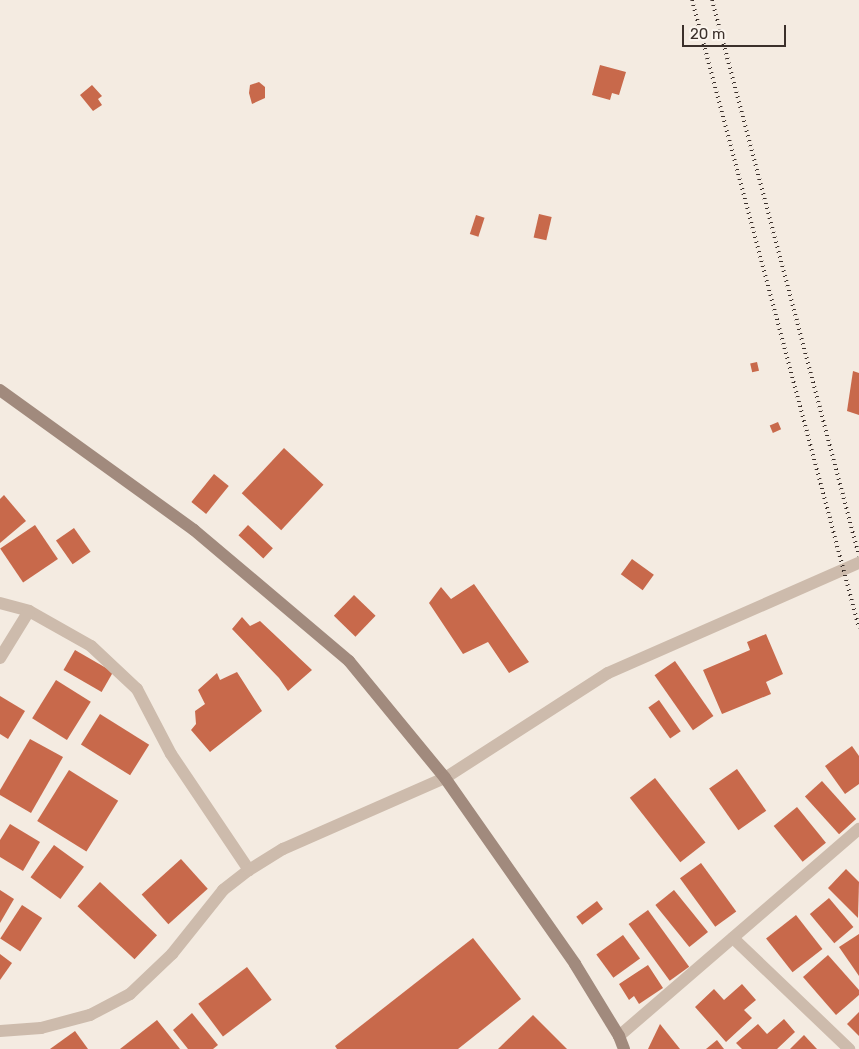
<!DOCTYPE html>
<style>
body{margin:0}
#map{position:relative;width:859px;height:1049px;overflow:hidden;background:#f4ebe1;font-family:Rubik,sans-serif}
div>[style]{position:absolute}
.building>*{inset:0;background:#c8694b;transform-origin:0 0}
.street>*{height:12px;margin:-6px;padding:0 6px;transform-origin:6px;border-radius:6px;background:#cdbbac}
.secondary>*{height:12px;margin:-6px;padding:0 6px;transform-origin:6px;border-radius:6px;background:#a18a7d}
.rail>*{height:4px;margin-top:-2px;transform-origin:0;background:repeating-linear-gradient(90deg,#3b302b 0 1px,transparent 0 5px)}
span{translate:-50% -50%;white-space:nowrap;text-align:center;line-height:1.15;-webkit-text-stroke:4px #fbf5ee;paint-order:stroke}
.scale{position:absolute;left:682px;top:25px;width:104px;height:22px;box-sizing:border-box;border:2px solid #3b302b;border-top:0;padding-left:6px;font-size:15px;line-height:18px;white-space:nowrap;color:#3b302b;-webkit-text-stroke:4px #fbf5ee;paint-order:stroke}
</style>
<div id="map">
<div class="building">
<div style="clip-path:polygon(600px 65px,626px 72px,619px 95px,612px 93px,610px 100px,592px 95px)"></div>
<div style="clip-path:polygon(259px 82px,265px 87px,265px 98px,252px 104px,249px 93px,250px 85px)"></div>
<div style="clip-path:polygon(92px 85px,102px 96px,98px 99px,102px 105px,93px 111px,80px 95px)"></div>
<div style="left:539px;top:214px;width:13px;height:24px;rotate:13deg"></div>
<div style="left:476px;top:215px;width:9px;height:20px;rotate:18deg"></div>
<div style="left:757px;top:362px;width:9px;height:7px;rotate:77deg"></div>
<div style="clip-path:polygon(853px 371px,859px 373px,859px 415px,847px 411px)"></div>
<div style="left:778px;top:422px;width:8px;height:9px;rotate:67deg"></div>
<div style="left:284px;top:448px;width:54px;height:62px;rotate:43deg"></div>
<div style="left:214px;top:474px;width:19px;height:36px;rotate:39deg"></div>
<div style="clip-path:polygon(4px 495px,26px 521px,0 543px,0 499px)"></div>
<div style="left:35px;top:525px;width:41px;height:42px;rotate:56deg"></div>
<div style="left:248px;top:525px;width:34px;height:14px;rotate:43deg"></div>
<div style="left:74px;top:528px;width:29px;height:22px;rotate:55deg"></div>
<div style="left:632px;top:559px;width:27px;height:19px;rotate:36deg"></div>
<div style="clip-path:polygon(474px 584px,529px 662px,509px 673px,488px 642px,463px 654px,429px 603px,441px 587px,451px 599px)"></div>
<div style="left:354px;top:595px;width:30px;height:29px;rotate:44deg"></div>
<div style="clip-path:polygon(242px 617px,250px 626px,260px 621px,312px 670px,288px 691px,279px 678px,232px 629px)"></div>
<div style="clip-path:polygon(766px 634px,783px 674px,766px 682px,771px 694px,722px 714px,703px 670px,750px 650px,747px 642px)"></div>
<div style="left:75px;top:650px;width:44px;height:23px;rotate:30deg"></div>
<div style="left:675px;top:661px;width:67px;height:25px;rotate:55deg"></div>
<div style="clip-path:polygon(237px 672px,262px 711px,210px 752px,191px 730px,196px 724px,195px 711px,205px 704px,198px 690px,217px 673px,220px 680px)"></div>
<div style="left:56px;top:680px;width:41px;height:45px;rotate:32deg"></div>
<div style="clip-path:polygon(0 696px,25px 711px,8px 739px,0 734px)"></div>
<div style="left:659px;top:700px;width:38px;height:13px;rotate:55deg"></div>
<div style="left:100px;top:714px;width:58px;height:36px;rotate:32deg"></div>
<div style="clip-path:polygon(30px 739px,63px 757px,31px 813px,0 795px,0 790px)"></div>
<div style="clip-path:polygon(852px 746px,859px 756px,859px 784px,845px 794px,825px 766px)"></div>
<div style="left:737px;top:769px;width:51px;height:34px;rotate:55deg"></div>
<div style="left:69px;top:770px;width:58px;height:60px;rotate:32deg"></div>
<div style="left:655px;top:778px;width:82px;height:32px;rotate:52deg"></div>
<div style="left:822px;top:781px;width:51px;height:23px;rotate:48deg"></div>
<div style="left:797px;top:807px;width:46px;height:30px;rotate:51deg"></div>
<div style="clip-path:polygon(10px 824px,40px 842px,23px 871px,0 857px,0 840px)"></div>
<div style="left:54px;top:845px;width:37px;height:40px;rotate:36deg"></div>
<div style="left:181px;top:859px;width:40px;height:53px;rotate:48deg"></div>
<div style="left:701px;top:863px;width:60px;height:26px;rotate:54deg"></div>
<div style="clip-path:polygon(846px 869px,859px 882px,858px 918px,828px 888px)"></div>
<div style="left:100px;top:882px;width:78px;height:33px;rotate:43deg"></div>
<div style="clip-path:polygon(0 890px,14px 899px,0 923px)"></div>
<div style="left:674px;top:890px;width:54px;height:24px;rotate:51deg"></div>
<div style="left:829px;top:898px;width:38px;height:25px;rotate:50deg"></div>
<div style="left:597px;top:901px;width:10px;height:26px;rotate:53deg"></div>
<div style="left:22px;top:905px;width:24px;height:40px;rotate:33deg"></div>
<div style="left:648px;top:910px;width:70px;height:24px;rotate:54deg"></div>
<div style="left:796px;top:915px;width:43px;height:38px;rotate:52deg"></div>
<div style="clip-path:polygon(859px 934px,859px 976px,839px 947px)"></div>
<div style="left:623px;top:935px;width:29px;height:33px;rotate:54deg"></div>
<div style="clip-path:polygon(473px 938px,521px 999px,458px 1049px,337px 1049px,335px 1046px)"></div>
<div style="clip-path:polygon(0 954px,12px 963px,0 980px)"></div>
<div style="clip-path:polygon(828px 955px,859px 990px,859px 995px,836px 1015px,803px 977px)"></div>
<div style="clip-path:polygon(648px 965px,663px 988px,639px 1004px,634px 996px,629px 1000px,619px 984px)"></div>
<div style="left:247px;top:967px;width:41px;height:61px;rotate:53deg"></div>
<div style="clip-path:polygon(742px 984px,756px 1000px,744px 1010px,752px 1018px,726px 1042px,695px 1007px,714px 989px,724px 1000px)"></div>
<div style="clip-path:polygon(859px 1012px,859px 1036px,847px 1024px)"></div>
<div style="clip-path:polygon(192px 1013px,218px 1045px,213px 1049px,188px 1049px,173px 1030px)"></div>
<div style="clip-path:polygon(533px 1015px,567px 1049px,498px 1049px)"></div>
<div style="clip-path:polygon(784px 1019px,795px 1032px,777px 1049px,742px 1049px,736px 1043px,758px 1024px,767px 1034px)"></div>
<div style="clip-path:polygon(157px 1020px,180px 1049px,120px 1049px)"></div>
<div style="clip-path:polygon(660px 1024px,680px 1049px,648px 1049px)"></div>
<div style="clip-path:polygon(75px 1031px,88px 1049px,50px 1049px)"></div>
<div style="clip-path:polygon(804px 1035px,817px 1049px,790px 1049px)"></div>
<div style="clip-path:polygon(717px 1040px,724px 1049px,706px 1049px)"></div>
</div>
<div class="street">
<div style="left:0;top:603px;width:30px;rotate:15deg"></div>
<div style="left:29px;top:611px;width:71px;rotate:29.4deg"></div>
<div style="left:91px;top:646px;width:63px;rotate:43.1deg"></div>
<div style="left:137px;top:689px;width:73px;rotate:62.4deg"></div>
<div style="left:171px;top:754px;width:140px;rotate:56.1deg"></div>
<div style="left:0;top:658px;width:55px;rotate:-58.3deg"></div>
<div style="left:733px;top:938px;width:161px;rotate:43.7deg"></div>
<div style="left:0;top:1031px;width:41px;rotate:-4.2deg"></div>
<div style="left:41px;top:1028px;width:51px;rotate:-14.9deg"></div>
<div style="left:90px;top:1015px;width:45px;rotate:-27.7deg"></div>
<div style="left:130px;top:994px;width:58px;rotate:-43.6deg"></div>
<div style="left:172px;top:954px;width:82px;rotate:-51.4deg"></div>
<div style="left:223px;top:890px;width:33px;rotate:-38deg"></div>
<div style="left:249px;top:870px;width:40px;rotate:-32deg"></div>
<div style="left:283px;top:849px;width:177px;rotate:-23.7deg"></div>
<div style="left:445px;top:778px;width:194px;rotate:-32.8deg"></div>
<div style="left:608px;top:673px;width:274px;rotate:-23.7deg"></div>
<div style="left:619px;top:1036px;width:317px;rotate:-40.8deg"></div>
</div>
<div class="secondary">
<div style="left:0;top:390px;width:239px;rotate:35.8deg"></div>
<div style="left:194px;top:530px;width:203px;rotate:40.2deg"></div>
<div style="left:349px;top:661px;width:151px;rotate:50.6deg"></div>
<div style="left:445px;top:778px;width:227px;rotate:55deg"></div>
<div style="left:575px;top:964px;width:84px;rotate:58.6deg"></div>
<div style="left:619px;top:1036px;width:14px;rotate:69deg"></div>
</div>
<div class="rail">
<div style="left:692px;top:0;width:650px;rotate:75.11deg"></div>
<div style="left:712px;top:0;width:575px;rotate:75.19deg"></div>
</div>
<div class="scale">20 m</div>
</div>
